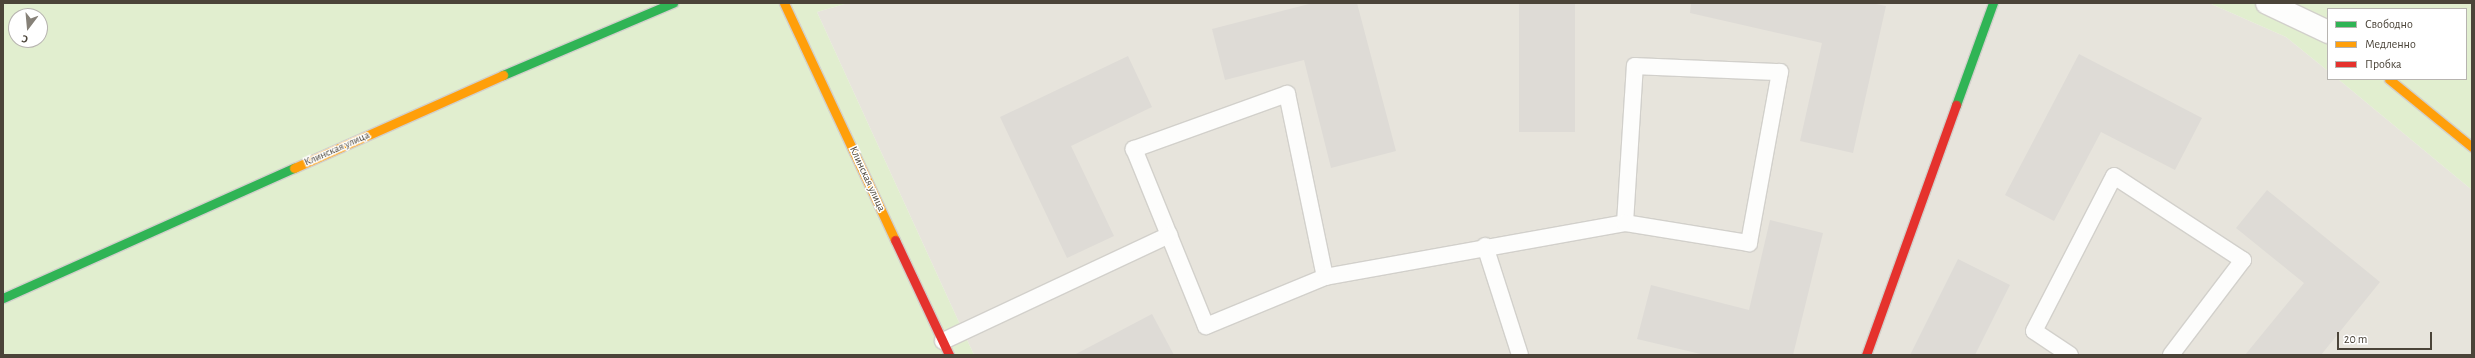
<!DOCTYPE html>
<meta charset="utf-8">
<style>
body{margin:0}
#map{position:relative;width:2475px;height:358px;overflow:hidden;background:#f4f2ee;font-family:"Alegreya Sans",sans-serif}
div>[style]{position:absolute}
.residential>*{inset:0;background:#e7e4dc}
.green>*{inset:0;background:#e1eecf}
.building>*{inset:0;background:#dedbd6;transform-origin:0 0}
.roads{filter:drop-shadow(1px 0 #d2d0cb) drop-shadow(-1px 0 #d2d0cb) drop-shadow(0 1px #d2d0cb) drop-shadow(0 -1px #d2d0cb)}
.lane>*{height:16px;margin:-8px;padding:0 8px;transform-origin:8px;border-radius:8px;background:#fdfdfc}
.street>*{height:22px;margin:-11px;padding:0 11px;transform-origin:11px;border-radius:11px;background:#fdfdfc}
.fast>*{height:9px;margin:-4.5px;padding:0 4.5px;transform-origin:4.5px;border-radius:4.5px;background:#30b455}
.slow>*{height:9px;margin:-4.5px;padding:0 4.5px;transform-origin:4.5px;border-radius:4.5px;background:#ff9f0a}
.jam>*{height:9px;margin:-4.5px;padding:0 4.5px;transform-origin:4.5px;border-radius:4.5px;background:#e5322d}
span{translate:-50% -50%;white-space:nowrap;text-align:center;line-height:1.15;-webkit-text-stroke:3px #fff;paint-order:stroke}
.street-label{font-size:11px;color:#4b4439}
.frame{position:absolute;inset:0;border:4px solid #4b4439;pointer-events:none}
.legend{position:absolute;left:2327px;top:8px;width:140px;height:72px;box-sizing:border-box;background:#fff;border:1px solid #b7b4b0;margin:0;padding:5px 7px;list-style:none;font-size:12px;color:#4b4439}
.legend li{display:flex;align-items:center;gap:8px;height:20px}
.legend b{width:20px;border:1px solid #b7b4b0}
.north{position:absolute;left:8px;top:8px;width:40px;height:40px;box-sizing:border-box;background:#fff;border:1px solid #b7b4b0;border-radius:50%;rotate:196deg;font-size:11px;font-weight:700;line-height:16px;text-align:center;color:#4b4439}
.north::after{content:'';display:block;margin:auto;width:14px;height:18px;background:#868178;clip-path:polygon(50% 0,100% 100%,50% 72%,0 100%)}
.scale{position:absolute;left:2337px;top:332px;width:95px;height:18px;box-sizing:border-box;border:2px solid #4b4439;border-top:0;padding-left:5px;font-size:12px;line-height:14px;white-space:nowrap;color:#4b4439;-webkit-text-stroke:3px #fff;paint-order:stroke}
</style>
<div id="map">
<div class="residential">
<div style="clip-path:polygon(848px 3px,2209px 3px,2286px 37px,2328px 71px,2328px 79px,2338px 79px,2472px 190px,2472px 355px,974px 355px,817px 12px)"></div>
</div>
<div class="green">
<div style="clip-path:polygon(evenodd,3px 3px,848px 3px,817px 12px,974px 355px,3px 355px,3px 3px,16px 16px,40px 16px,40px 40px,16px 40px,16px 16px)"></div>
<div style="clip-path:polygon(2209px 3px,2472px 3px,2472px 190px,2338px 79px,2466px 79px,2466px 9px,2328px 9px,2328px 71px,2286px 37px)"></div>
</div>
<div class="building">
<div style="clip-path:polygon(1313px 3px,1357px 3px,1396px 151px,1331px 168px,1304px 60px,1225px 80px,1212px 29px)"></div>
<div style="left:1519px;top:3px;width:56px;height:129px"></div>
<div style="clip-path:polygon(1691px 3px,1871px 3px,1886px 6px,1853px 153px,1800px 141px,1822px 43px,1690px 13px)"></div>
<div style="clip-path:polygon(2079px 54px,2202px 118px,2175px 170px,2101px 132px,2054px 221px,2005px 195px)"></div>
<div style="clip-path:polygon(1128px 56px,1152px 107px,1071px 146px,1114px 236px,1067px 258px,1000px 117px)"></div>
<div style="clip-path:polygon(2267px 190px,2380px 282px,2321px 355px,2245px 355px,2304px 283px,2236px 228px)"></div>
<div style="clip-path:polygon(1770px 220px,1823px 233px,1793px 355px,1705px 355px,1637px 339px,1651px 285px,1749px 310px)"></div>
<div style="clip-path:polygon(1958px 259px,2010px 285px,1975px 355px,1910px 355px)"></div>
<div style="clip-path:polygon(1152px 314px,1174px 355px,1074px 355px)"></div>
</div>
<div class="roads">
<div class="lane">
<div style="left:1485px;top:246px;width:114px;rotate:72.2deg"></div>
<div style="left:1325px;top:277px;width:187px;rotate:-101.7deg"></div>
<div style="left:1287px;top:94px;width:163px;rotate:160.2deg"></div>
<div style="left:1134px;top:149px;width:191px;rotate:67.9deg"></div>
<div style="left:1206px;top:326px;width:129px;rotate:-22.4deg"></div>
<div style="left:1325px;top:277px;width:305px;rotate:-10.2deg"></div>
<div style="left:1625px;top:223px;width:157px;rotate:-86.4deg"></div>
<div style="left:1635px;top:66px;width:145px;rotate:2.4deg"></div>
<div style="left:1780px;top:72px;width:174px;rotate:100.3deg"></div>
<div style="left:1749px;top:243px;width:126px;rotate:-170.8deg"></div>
<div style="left:943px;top:341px;width:250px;rotate:-25.1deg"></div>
<div style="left:2070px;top:355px;width:43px;rotate:-146.3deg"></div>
<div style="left:2034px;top:331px;width:174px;rotate:-62.7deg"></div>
<div style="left:2114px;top:176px;width:154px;rotate:33.1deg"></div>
<div style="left:2243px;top:260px;width:119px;rotate:127.2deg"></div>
</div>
<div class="street">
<div style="left:2267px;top:3px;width:68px;rotate:25.4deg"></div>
</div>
<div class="fast">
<div style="left:503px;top:75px;width:185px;rotate:-23deg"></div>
<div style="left:1956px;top:105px;width:109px;rotate:-70.1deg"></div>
<div style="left:3px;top:298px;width:319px;rotate:-24.1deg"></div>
</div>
<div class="slow">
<div style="left:784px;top:3px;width:262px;rotate:64.9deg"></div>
<div style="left:2389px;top:79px;width:107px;rotate:39.3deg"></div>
<div style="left:294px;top:168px;width:229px;rotate:-24deg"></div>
</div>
<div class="jam">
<div style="left:895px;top:240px;width:127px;rotate:64.8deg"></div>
<div style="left:1866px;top:355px;width:266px;rotate:-70.2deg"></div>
</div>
</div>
<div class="street-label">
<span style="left:337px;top:149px;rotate:-24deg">Клинская улица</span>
<span style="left:867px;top:179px;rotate:65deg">Клинская улица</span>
</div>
<div class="frame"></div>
<ul class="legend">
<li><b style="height:5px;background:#30b455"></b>Свободно</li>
<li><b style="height:5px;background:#ff9f0a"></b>Медленно</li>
<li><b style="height:5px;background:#e5322d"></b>Пробка</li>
</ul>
<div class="north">С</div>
<div class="scale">20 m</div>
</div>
